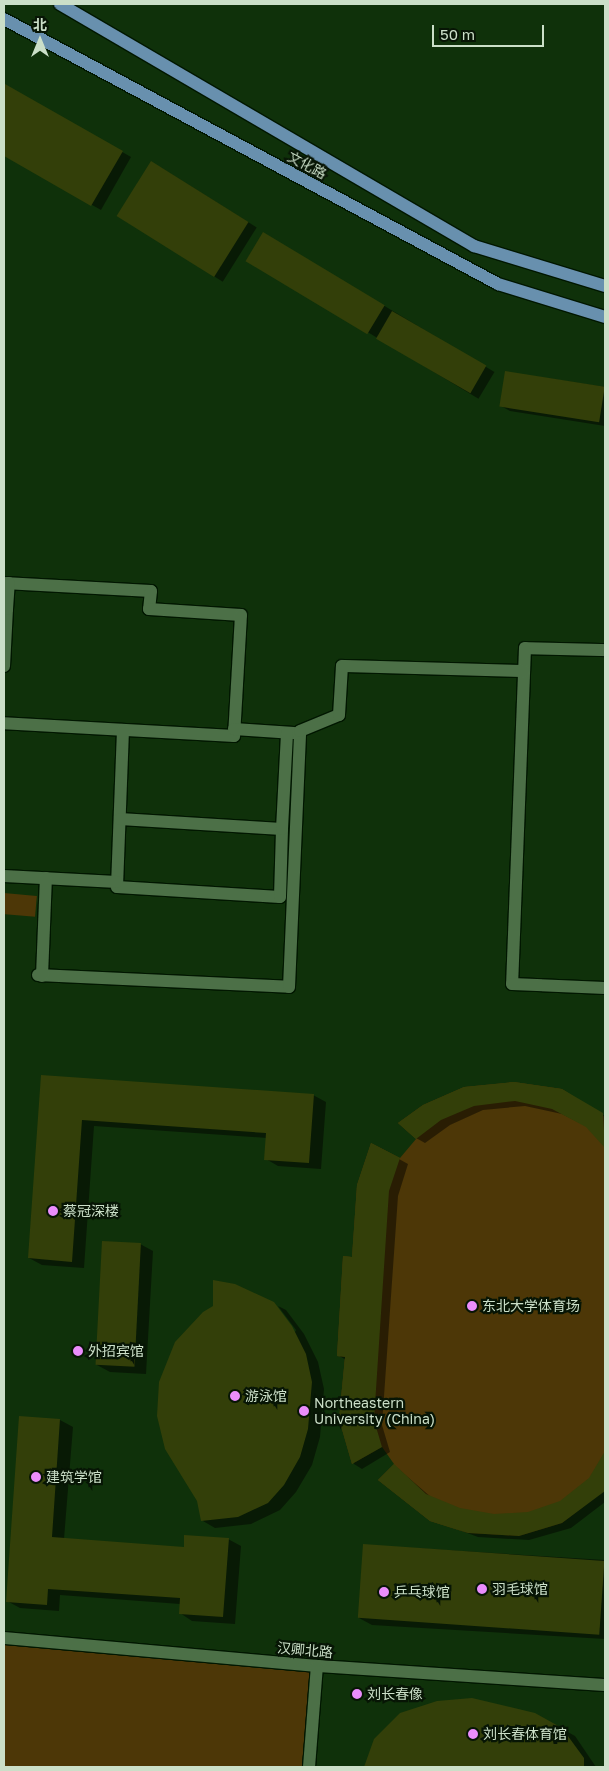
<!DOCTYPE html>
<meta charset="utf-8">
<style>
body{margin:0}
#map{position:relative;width:609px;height:1771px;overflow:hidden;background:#0f310a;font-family:"Golos Text","Noto Sans SC",sans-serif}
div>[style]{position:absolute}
.green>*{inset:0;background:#4d3707;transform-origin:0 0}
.shadow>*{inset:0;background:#0007;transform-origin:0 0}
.building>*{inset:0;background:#333f09;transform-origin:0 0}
.roads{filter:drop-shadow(1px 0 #011700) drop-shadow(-1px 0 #011700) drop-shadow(0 1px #011700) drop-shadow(0 -1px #011700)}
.minor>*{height:12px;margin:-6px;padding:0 6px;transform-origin:6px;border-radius:6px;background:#4c7047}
.primary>*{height:12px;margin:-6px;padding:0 6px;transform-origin:6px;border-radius:6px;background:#6890ae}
.dots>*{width:14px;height:14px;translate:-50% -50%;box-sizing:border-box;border:2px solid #071505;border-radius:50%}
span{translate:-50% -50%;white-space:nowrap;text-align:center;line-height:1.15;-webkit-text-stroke:4.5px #071505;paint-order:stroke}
.street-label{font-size:14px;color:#cbdfc8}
.poi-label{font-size:14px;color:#cbdfc8}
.left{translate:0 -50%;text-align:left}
.frame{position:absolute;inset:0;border:5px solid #cbdfc8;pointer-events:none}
.north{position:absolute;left:15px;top:15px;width:50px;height:50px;-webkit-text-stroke:4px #071505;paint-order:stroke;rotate:0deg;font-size:14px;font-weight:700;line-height:20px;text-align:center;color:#cbdfc8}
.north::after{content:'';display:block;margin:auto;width:18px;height:22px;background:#cbdfc8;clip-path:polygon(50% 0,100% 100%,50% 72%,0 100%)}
.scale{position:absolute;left:432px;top:25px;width:112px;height:22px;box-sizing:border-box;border:2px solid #cbdfc8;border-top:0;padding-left:6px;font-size:15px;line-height:18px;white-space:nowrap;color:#cbdfc8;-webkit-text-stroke:4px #071505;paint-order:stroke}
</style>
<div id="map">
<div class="green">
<div style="left:4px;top:893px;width:33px;height:21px;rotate:5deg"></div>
<div style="clip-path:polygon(514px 1082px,562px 1089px,605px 1117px,605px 1490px,562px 1523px,519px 1536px,468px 1533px,430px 1521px,378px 1480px,394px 1464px,382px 1447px,352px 1464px,339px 1419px,345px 1357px,337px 1356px,343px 1256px,352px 1257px,357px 1185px,371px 1143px,400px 1158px,416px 1139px,398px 1123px,423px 1105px,464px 1087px)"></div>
<div style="clip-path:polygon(4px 1638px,317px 1666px,309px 1767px,4px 1767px)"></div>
</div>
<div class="shadow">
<div style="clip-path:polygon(5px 85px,131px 157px,101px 210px,4px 155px)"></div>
<div style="left:160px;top:167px;width:114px;height:64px;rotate:32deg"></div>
<div style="left:263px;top:233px;width:270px;height:31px;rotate:31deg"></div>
<div style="clip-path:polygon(506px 372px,605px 387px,605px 426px,510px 411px,501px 406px)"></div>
<div style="clip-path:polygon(42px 1076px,313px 1095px,326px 1102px,321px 1169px,278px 1166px,266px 1159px,267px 1138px,94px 1126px,84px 1268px,42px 1265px,29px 1258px)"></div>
<div style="clip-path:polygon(561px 1091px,605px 1116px,605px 1146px,588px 1127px,562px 1114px,525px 1106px,483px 1110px,450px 1125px,425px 1143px,416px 1138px,423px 1106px)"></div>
<div style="clip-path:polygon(399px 1159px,408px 1164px,398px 1196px,382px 1425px,390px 1452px,362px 1469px,354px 1464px,341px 1418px,346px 1360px,338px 1355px,353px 1258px)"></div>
<div style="clip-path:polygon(140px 1244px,153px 1251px,146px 1374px,110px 1372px,97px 1365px)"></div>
<div style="clip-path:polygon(278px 1306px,286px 1310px,304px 1334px,318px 1362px,324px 1389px,320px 1437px,312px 1465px,296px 1492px,280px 1510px,251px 1524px,215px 1528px,203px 1521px,296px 1330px)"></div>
<div style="clip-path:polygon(21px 1417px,60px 1420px,73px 1427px,64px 1539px,185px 1548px,228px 1539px,241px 1546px,235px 1624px,192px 1621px,180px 1613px,180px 1604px,60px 1595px,59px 1611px,20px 1608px,7px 1601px)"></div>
<div style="clip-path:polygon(605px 1454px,605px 1502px,571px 1528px,529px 1540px,478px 1537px,430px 1519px,395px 1466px,432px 1498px,460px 1509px,494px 1515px,528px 1513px,560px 1502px,590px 1478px)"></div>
<div style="clip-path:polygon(364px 1545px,605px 1560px,605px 1639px,372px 1625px,359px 1618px)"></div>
<div style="clip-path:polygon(535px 1714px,575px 1736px,596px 1767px,365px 1767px,376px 1740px)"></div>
</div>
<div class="building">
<div style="clip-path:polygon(5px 84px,123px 151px,91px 206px,4px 156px)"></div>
<div style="left:151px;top:161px;width:115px;height:65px;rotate:32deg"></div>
<div style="left:263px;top:232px;width:142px;height:34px;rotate:31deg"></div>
<div style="left:392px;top:311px;width:109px;height:32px;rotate:30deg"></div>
<div style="left:505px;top:371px;width:101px;height:36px;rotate:9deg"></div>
<div style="clip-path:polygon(41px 1075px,314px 1094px,309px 1163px,264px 1160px,266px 1133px,82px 1120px,72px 1262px,28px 1258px)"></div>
<div style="clip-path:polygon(514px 1082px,562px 1089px,603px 1113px,605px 1148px,586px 1127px,552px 1109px,515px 1101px,474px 1106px,441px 1120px,416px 1139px,398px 1123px,423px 1105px,464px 1087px)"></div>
<div style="clip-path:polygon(371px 1143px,400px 1158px,389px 1191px,374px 1420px,382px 1447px,352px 1464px,339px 1419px,345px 1357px,337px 1356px,343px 1256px,352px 1257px,357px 1185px)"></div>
<div style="left:102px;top:1241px;width:39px;height:124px;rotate:3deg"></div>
<div style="clip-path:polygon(213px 1280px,235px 1284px,274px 1302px,292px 1326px,306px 1354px,312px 1382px,308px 1429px,300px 1457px,284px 1485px,268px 1503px,238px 1517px,201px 1521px,197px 1501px,165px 1449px,157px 1416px,159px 1382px,175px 1342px,203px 1312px,213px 1306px)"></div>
<div style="clip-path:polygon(19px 1416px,60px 1419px,52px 1537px,184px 1547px,184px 1535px,229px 1538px,223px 1617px,179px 1614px,180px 1598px,48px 1589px,47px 1605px,6px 1602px)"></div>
<div style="clip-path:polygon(605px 1451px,605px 1491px,562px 1523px,519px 1536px,468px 1533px,430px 1521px,378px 1480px,394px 1464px,426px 1494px,460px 1508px,494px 1514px,528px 1512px,560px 1501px,589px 1478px)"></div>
<div style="left:363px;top:1544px;width:242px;height:74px;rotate:4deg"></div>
<div style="clip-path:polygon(472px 1698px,535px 1713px,562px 1728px,584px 1758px,584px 1767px,364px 1767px,374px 1739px,400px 1713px,437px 1701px)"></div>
</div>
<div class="roads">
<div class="minor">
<div style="left:4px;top:583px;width:147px;rotate:3.1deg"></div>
<div style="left:151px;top:591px;width:18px;rotate:96deg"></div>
<div style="left:149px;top:609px;width:92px;rotate:3.7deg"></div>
<div style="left:241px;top:615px;width:121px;rotate:93.3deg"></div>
<div style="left:234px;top:736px;width:230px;rotate:-176.8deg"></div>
<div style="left:4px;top:609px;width:3px"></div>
<div style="left:7px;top:609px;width:57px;rotate:93deg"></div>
<div style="left:7px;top:609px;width:26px;rotate:-86deg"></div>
<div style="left:605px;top:650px;width:80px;rotate:-178.6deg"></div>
<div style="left:525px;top:648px;width:336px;rotate:92.2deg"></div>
<div style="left:512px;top:984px;width:93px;rotate:2.5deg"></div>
<div style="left:234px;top:729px;width:60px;rotate:3.8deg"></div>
<div style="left:123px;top:730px;width:157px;rotate:92.2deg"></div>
<div style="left:117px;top:887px;width:163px;rotate:3.5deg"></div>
<div style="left:280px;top:897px;width:68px;rotate:-88.3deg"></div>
<div style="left:120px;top:819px;width:162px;rotate:3.5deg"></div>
<div style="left:282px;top:829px;width:96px;rotate:-87deg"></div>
<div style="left:4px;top:876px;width:113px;rotate:3deg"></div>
<div style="left:38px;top:975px;width:251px;rotate:2.7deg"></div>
<div style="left:289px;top:987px;width:256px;rotate:-87.5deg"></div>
<div style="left:300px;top:731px;width:42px;rotate:-22.3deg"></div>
<div style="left:339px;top:715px;width:49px;rotate:-86.5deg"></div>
<div style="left:342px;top:666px;width:182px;rotate:1.6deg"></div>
<div style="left:42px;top:976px;width:98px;rotate:-87.7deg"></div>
<div style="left:4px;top:1638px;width:314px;rotate:5.1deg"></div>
<div style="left:317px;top:1666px;width:289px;rotate:3.8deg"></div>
<div style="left:309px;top:1767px;width:101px;rotate:-85.5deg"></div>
</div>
<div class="primary">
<div style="left:60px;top:4px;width:480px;rotate:30.3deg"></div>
<div style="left:474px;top:246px;width:137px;rotate:17deg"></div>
<div style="left:4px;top:19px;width:561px;rotate:28.21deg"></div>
<div style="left:498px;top:284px;width:112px;rotate:17.1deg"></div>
</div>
</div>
<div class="dots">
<div style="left:53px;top:1211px;background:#eb8dfc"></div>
<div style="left:472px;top:1306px;background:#eb8dfc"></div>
<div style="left:78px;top:1351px;background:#eb8dfc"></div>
<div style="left:235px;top:1396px;background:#eb8dfc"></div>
<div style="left:304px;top:1411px;background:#eb8dfc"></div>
<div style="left:36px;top:1477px;background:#eb8dfc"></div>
<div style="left:482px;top:1589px;background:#eb8dfc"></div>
<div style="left:384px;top:1592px;background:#eb8dfc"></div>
<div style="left:357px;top:1694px;background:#eb8dfc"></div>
<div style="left:473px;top:1734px;background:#eb8dfc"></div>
</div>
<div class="street-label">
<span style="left:307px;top:165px;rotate:28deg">文化路</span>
<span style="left:305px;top:1650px;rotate:5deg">汉卿北路</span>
</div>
<div class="poi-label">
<span class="left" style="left:63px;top:1211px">蔡冠深楼</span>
<span class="left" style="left:482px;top:1306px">东北大学体育场</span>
<span class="left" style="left:88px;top:1351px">外招宾馆</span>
<span class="left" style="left:245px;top:1396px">游泳馆</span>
<span class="left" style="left:314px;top:1411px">Northeastern<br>University (China)</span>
<span class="left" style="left:46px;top:1477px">建筑学馆</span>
<span class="left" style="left:492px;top:1589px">羽毛球馆</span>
<span class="left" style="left:394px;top:1592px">乒乓球馆</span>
<span class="left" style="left:367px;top:1694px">刘长春像</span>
<span class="left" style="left:483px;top:1734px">刘长春体育馆</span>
</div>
<div class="frame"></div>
<div class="north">北</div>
<div class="scale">50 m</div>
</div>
